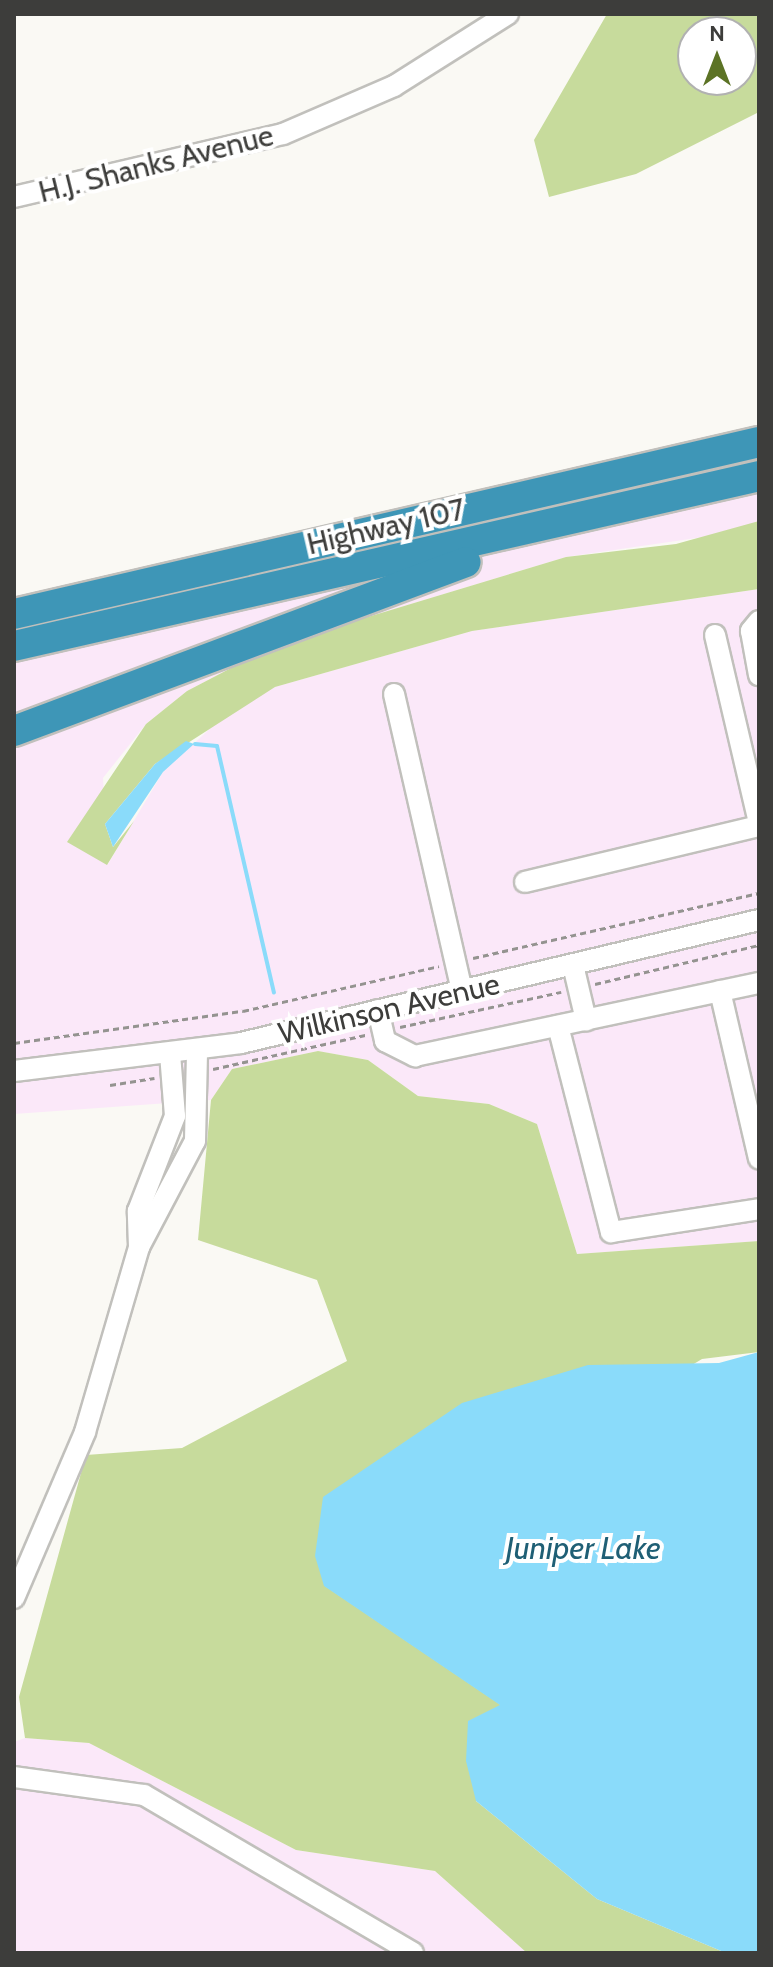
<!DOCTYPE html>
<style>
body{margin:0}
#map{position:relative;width:773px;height:1967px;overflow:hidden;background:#faf9f4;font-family:Cabin,sans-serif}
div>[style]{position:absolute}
.industrial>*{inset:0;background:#fbe8f9}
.green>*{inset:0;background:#c7db9c}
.water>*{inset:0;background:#8adbfa}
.stream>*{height:4px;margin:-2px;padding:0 2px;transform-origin:2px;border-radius:2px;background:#8adbfa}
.path>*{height:3px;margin-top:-1.5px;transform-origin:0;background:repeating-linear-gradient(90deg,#949390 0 6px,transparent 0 10px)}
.roads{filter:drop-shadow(2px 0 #c1c0bc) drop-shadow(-2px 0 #c1c0bc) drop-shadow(0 2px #c1c0bc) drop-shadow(0 -2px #c1c0bc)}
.minor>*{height:20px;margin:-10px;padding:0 10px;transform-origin:10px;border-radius:10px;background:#fff}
.highway>*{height:30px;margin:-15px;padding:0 15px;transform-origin:15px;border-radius:15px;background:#3e96b7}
span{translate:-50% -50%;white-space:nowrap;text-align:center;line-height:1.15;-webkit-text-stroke:8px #fff;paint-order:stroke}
.street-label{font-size:30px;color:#3d3d3b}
.water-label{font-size:32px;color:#1f5f75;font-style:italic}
.frame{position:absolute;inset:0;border:16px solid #3d3d3b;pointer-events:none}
.north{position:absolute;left:677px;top:16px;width:80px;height:80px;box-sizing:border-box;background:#fff;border:2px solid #b1b1b1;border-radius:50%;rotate:0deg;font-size:22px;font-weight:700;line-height:32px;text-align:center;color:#3d3d3b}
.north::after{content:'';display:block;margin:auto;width:28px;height:36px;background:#5c7325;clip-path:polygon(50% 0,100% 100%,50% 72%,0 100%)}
</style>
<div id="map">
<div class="industrial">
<div style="clip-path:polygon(759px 463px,759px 521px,738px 532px,566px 557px,275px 645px,187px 691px,146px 724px,103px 778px,108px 864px,163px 772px,228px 712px,275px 687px,472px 631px,759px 589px,759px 1241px,577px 1254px,537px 1124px,489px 1104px,418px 1096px,368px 1060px,318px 1051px,232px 1069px,211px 1100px,14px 1114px,14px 630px)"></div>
<div style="clip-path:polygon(25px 1738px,89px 1743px,296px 1850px,435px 1871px,527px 1953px,14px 1953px,14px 1742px)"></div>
</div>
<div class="green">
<div style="clip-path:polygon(evenodd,607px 14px,759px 14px,759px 112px,636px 174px,549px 197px,534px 140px,607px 14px,693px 32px,741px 32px,741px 80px,693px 80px,693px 32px)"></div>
<div style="clip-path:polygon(759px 521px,759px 589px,472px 631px,275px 687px,155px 764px,105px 824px,113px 847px,134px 821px,107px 865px,67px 842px,146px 724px,187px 691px,275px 645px,566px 557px,676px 544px)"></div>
<div style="clip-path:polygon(318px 1051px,368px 1060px,418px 1096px,489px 1104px,537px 1124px,577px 1254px,759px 1241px,759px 1352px,702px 1359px,325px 1586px,501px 1705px,476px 1801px,597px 1899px,726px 1953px,527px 1953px,435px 1871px,296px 1850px,89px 1743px,25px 1738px,19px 1697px,86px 1455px,182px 1448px,347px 1361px,317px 1280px,198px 1240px,211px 1100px,232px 1069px)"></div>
</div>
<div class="water">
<div style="clip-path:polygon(186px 741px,194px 744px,163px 772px,113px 847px,105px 824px,155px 764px)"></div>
<div style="clip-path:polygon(759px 1352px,759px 1953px,726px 1953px,597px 1899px,476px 1801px,466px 1761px,468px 1721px,500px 1705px,324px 1586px,315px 1556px,323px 1497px,462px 1403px,588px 1365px,719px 1363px)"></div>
</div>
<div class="stream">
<div style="left:195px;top:744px;width:22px;rotate:5deg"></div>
<div style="left:217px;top:746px;width:253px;rotate:77deg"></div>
</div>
<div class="path">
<div style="left:473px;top:958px;width:293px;rotate:-12.8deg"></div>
<div style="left:595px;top:984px;width:169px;rotate:-13.4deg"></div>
<div style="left:400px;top:1027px;width:165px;rotate:-12.3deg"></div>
<div style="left:14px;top:1043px;width:231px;rotate:-8deg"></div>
<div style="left:243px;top:1011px;width:201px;rotate:-12.9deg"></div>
<div style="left:213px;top:1069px;width:156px;rotate:-12.6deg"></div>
<div style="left:110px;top:1085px;width:45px;rotate:-9deg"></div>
</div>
<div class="roads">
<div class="minor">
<div style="left:14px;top:197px;width:276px;rotate:-13.2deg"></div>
<div style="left:283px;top:134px;width:121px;rotate:-23.4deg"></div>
<div style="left:394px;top:86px;width:135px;rotate:-32.3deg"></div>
<div style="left:759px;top:621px;width:13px;rotate:129deg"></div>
<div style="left:751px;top:631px;width:45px;rotate:79.7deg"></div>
<div style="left:715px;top:635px;width:193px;rotate:76.8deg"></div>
<div style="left:394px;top:694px;width:305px;rotate:77.1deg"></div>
<div style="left:525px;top:882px;width:241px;rotate:-13.5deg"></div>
<div style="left:573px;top:965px;width:57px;rotate:76.7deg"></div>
<div style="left:720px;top:991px;width:172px;rotate:76.9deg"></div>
<div style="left:378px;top:1010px;width:32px;rotate:77deg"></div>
<div style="left:385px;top:1041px;width:34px;rotate:27deg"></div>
<div style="left:415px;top:1056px;width:352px;rotate:-12deg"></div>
<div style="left:558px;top:1026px;width:213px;rotate:75.6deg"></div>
<div style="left:611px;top:1232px;width:150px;rotate:-8.8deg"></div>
<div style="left:14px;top:1071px;width:229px;rotate:-7deg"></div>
<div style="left:241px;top:1043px;width:532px;rotate:-13.36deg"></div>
<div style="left:139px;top:1247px;width:120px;rotate:-62.2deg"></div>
<div style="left:195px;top:1141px;width:91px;rotate:-88.7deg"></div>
<div style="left:14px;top:1598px;width:181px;rotate:-66.8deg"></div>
<div style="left:85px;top:1432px;width:193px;rotate:-73.7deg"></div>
<div style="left:139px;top:1247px;width:36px;rotate:-92deg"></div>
<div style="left:138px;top:1211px;width:102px;rotate:-68.7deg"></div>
<div style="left:175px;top:1116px;width:62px;rotate:-94.6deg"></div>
<div style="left:14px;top:1777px;width:131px;rotate:7.9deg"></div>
<div style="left:144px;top:1795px;width:312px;rotate:30.4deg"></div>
</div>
<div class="highway">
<div style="left:14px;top:614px;width:765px;rotate:-13deg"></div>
<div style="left:14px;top:646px;width:764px;rotate:-12.85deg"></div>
<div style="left:14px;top:731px;width:482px;rotate:-20.5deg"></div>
</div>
</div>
<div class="street-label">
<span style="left:156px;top:164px;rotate:-14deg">H.J. Shanks Avenue</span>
<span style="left:386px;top:527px;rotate:-13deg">Highway 107</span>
<span style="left:389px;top:1009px;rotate:-13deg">Wilkinson Avenue</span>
</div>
<div class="water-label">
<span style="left:583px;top:1548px">Juniper Lake</span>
</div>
<div class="frame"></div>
<div class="north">N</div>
</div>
